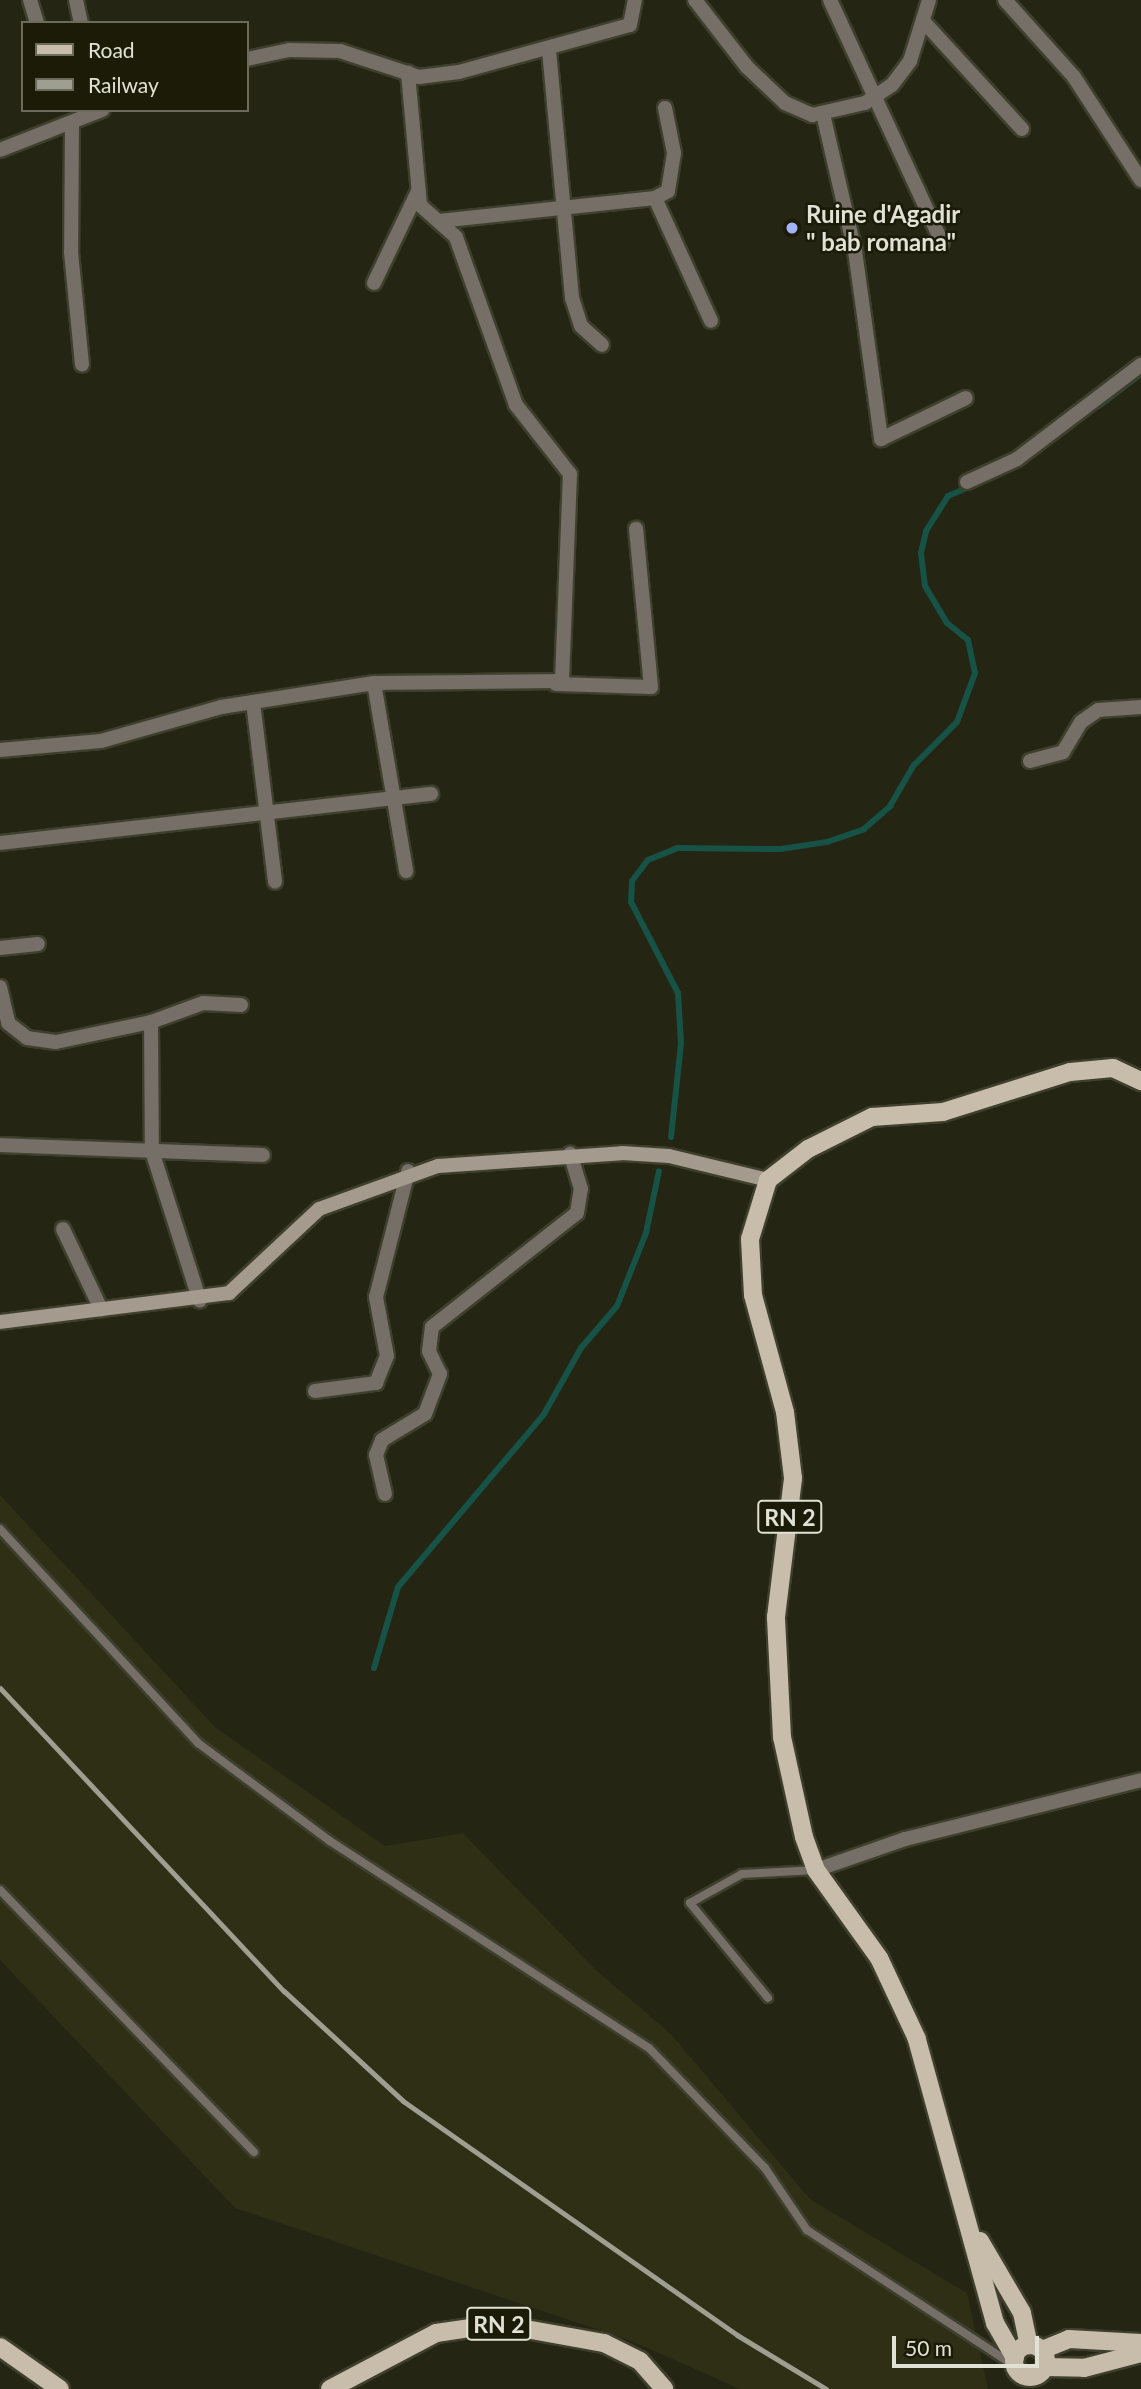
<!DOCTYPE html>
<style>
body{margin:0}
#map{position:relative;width:1141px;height:2389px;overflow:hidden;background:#242512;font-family:Lato,sans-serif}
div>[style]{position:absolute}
.built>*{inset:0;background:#2e2f14}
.stream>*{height:6px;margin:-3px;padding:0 3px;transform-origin:3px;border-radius:3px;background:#175246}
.roads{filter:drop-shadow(2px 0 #3e3f2d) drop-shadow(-2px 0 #3e3f2d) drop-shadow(0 2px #3e3f2d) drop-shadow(0 -2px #3e3f2d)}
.service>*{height:8px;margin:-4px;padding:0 4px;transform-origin:4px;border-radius:4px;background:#756f67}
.minor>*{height:14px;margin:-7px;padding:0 7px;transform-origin:7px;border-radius:7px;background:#756f67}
.secondary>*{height:14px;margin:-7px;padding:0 7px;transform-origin:7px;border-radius:7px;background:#a49a8d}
.primary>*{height:18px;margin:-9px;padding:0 9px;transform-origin:9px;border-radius:9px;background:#c8bcaa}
.primary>.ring{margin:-9px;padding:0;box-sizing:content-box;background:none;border:18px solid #c8bcaa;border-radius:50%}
.rail>*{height:5px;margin:-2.5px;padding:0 2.5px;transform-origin:2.5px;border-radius:2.5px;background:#9e9f90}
.dots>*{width:19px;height:19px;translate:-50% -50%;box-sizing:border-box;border:4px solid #1b1b08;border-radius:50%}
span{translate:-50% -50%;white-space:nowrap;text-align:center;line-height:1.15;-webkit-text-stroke:5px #1b1b08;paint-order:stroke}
.shield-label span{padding:2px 5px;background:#1b1b08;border:2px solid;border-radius:5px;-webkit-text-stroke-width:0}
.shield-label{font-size:23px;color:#e1e2d6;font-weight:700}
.poi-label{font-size:24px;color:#e1e2d6;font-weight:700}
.left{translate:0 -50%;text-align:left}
.legend{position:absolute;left:21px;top:21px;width:228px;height:91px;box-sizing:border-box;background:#1b1b08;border:2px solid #6a6b5a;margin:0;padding:9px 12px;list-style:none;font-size:21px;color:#e1e2d6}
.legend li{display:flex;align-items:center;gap:14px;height:35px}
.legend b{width:35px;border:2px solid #6a6b5a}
.scale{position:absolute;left:892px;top:2336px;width:147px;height:32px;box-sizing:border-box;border:4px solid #e1e2d6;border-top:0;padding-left:9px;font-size:21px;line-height:24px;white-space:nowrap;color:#e1e2d6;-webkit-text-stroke:5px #1b1b08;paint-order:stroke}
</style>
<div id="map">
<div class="built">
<div style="clip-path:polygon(0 1495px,216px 1728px,385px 1846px,463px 1833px,597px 1971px,671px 2034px,810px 2199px,967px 2293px,988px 2389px,740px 2389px,629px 2340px,235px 2208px,0 1960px)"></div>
</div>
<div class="stream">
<div style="left:1099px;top:406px;width:53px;rotate:-37.3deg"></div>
<div style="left:671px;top:1137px;width:95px;rotate:-83.9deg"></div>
<div style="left:681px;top:1043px;width:50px;rotate:-93.4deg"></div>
<div style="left:678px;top:993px;width:102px;rotate:-117.3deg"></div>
<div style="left:631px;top:902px;width:21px;rotate:-87deg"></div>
<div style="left:632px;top:881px;width:26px;rotate:-53deg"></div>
<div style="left:648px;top:860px;width:31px;rotate:-22deg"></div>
<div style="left:677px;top:848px;width:104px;rotate:0.6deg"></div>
<div style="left:781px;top:849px;width:47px;rotate:-8.7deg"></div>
<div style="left:827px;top:842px;width:39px;rotate:-19deg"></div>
<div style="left:864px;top:829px;width:35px;rotate:-41deg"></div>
<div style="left:890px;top:806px;width:48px;rotate:-59.7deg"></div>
<div style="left:914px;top:765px;width:61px;rotate:-45deg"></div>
<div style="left:957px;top:722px;width:52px;rotate:-69.8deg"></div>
<div style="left:975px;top:673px;width:34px;rotate:-102deg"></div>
<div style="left:968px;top:640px;width:27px;rotate:-141deg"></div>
<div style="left:947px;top:623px;width:43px;rotate:-120.7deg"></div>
<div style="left:925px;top:586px;width:33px;rotate:-97deg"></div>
<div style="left:921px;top:553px;width:23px;rotate:-77deg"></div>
<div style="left:926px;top:531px;width:41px;rotate:-57.8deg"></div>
<div style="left:948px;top:496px;width:26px;rotate:-23deg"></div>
<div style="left:374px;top:1668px;width:84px;rotate:-73.5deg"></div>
<div style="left:398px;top:1587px;width:226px;rotate:-49.8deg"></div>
<div style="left:544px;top:1414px;width:76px;rotate:-60.7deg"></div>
<div style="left:581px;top:1348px;width:55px;rotate:-49.4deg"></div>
<div style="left:617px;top:1306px;width:79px;rotate:-68.3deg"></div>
<div style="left:646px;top:1233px;width:63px;rotate:-78.2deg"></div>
</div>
<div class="roads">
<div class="service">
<div style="left:0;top:1529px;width:292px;rotate:47.2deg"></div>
<div style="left:198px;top:1743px;width:164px;rotate:36.6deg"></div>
<div style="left:330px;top:1841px;width:380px;rotate:33deg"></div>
<div style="left:649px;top:2048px;width:167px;rotate:46deg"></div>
<div style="left:765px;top:2168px;width:75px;rotate:55.9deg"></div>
<div style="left:807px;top:2230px;width:250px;rotate:33.2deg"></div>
<div style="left:0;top:1890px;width:365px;rotate:45.9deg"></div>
<div style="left:768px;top:1998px;width:123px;rotate:-129.4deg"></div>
<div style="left:690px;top:1903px;width:60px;rotate:-29.1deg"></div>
<div style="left:742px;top:1874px;width:74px;rotate:-3.1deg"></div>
</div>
<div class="minor">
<div style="left:30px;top:0;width:24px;rotate:73deg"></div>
<div style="left:76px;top:0;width:24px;rotate:78deg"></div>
<div style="left:695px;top:0;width:85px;rotate:52.2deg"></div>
<div style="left:747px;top:67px;width:52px;rotate:43.5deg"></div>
<div style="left:785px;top:103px;width:30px;rotate:24deg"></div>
<div style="left:812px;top:115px;width:54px;rotate:-12.8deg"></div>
<div style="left:865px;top:103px;width:32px;rotate:-34deg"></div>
<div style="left:892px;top:85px;width:30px;rotate:-53deg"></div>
<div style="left:910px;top:61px;width:64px;rotate:-72.7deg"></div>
<div style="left:830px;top:0;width:267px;rotate:65.2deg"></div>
<div style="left:1005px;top:0;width:103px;rotate:48.1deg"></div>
<div style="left:1074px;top:77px;width:123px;rotate:57deg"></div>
<div style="left:924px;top:22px;width:145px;rotate:47.5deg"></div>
<div style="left:549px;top:50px;width:249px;rotate:84.7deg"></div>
<div style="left:572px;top:298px;width:29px;rotate:72deg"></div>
<div style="left:581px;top:326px;width:28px;rotate:42deg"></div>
<div style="left:247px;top:59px;width:43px;rotate:-12.1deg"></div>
<div style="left:289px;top:50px;width:51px;rotate:1.1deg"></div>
<div style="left:340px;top:51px;width:83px;rotate:18.2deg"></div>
<div style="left:419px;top:77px;width:40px;rotate:-7.1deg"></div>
<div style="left:459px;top:72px;width:177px;rotate:-15.4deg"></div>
<div style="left:630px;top:25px;width:25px;rotate:-79deg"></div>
<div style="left:823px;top:114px;width:141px;rotate:76.9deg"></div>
<div style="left:855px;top:251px;width:190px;rotate:82.1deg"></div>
<div style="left:881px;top:439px;width:94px;rotate:-25.8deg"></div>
<div style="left:72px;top:124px;width:128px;rotate:90.4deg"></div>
<div style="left:71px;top:252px;width:113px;rotate:84.4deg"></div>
<div style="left:0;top:150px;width:110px;rotate:-21.4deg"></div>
<div style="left:655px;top:198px;width:135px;rotate:65.5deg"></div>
<div style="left:439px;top:221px;width:217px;rotate:-6.1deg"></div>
<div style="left:655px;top:198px;width:15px;rotate:-28deg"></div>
<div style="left:668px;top:191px;width:38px;rotate:-81deg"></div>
<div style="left:674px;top:153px;width:46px;rotate:-101.3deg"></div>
<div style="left:374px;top:283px;width:102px;rotate:-64.4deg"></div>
<div style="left:967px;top:482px;width:55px;rotate:-24.7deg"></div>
<div style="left:1017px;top:459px;width:156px;rotate:-37.2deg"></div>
<div style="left:374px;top:683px;width:191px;rotate:80.3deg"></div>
<div style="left:556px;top:684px;width:95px;rotate:1.8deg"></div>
<div style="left:651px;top:687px;width:159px;rotate:-95.4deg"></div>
<div style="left:253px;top:702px;width:181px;rotate:83deg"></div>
<div style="left:0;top:750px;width:101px;rotate:-5.1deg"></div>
<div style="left:101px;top:741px;width:125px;rotate:-15.8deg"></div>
<div style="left:221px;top:707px;width:155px;rotate:-8.9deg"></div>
<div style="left:374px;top:683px;width:188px;rotate:-0.6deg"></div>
<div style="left:562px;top:681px;width:207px;rotate:-87.8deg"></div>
<div style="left:570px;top:474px;width:88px;rotate:-128deg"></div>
<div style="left:516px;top:405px;width:178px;rotate:-109.7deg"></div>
<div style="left:456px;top:237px;width:48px;rotate:-138.4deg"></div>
<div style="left:420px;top:205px;width:133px;rotate:-95.2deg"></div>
<div style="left:1030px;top:761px;width:34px;rotate:-15deg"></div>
<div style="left:1063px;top:752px;width:35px;rotate:-59deg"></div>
<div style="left:1081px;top:722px;width:21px;rotate:-35deg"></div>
<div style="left:1098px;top:710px;width:43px;rotate:-4deg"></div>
<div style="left:0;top:843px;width:434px;rotate:-6.5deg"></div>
<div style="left:0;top:948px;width:38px;rotate:-6deg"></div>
<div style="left:0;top:987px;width:37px;rotate:77deg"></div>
<div style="left:8px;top:1023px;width:24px;rotate:38deg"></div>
<div style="left:27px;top:1038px;width:29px;rotate:8deg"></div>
<div style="left:56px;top:1042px;width:97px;rotate:-11.9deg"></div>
<div style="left:151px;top:1022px;width:55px;rotate:-20.1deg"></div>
<div style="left:203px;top:1003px;width:38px;rotate:3deg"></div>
<div style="left:151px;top:1022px;width:129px;rotate:89.6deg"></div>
<div style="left:152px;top:1151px;width:157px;rotate:72.3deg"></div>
<div style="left:0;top:1145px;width:263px;rotate:2.2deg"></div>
<div style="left:63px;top:1229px;width:89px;rotate:64.6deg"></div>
<div style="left:315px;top:1391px;width:62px;rotate:-7.5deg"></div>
<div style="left:376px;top:1383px;width:29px;rotate:-68deg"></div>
<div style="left:387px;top:1356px;width:60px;rotate:-100.6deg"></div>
<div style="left:376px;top:1297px;width:130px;rotate:-75.7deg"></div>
<div style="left:385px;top:1494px;width:40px;rotate:-103deg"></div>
<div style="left:376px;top:1455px;width:16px;rotate:-68deg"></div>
<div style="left:382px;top:1440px;width:50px;rotate:-31.2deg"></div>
<div style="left:425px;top:1414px;width:43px;rotate:-69.4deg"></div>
<div style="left:440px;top:1374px;width:25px;rotate:-116deg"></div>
<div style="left:429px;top:1351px;width:24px;rotate:-83deg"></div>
<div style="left:432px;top:1327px;width:184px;rotate:-38.2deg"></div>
<div style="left:577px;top:1213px;width:24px;rotate:-81deg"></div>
<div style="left:581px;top:1189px;width:37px;rotate:-107deg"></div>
<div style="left:816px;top:1870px;width:94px;rotate:-19.2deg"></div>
<div style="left:905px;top:1839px;width:243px;rotate:-14deg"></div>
</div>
<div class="secondary">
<div style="left:0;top:1322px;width:231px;rotate:-7.2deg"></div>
<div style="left:229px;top:1293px;width:123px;rotate:-43deg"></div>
<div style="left:319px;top:1209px;width:127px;rotate:-19.9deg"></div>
<div style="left:438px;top:1166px;width:184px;rotate:-4deg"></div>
<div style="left:622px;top:1153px;width:47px;rotate:3.7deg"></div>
<div style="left:669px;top:1156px;width:102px;rotate:13.6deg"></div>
</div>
<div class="primary">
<div style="left:980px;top:2241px;width:83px;rotate:59.7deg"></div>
<div style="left:1022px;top:2313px;width:33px;rotate:78deg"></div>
<div class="ring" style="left:1014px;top:2345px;width:14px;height:14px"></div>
<div style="left:0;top:2347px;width:73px;rotate:35deg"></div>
<div style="left:1042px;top:2350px;width:29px;rotate:-22deg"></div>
<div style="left:1069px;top:2339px;width:72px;rotate:3.2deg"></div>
<div style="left:1015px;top:2358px;width:40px;rotate:-119.7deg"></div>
<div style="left:995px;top:2323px;width:295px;rotate:-105.4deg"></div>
<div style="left:917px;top:2039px;width:89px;rotate:-115.1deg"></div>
<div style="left:879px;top:1958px;width:108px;rotate:-125.6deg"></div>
<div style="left:816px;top:1870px;width:35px;rotate:-110deg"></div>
<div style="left:804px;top:1837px;width:102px;rotate:-102.4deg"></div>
<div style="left:782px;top:1737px;width:120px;rotate:-92.9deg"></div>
<div style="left:776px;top:1617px;width:140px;rotate:-83deg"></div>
<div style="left:793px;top:1478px;width:66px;rotate:-96.9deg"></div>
<div style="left:785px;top:1412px;width:121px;rotate:-105.3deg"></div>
<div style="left:753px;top:1295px;width:56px;rotate:-93.1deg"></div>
<div style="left:750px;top:1239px;width:62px;rotate:-73deg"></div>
<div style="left:768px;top:1180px;width:51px;rotate:-37.8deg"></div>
<div style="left:808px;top:1149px;width:72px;rotate:-26.6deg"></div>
<div style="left:872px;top:1117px;width:71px;rotate:-4deg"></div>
<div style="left:943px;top:1112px;width:133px;rotate:-17.5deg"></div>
<div style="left:1070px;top:1072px;width:43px;rotate:-5.3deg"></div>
<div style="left:1113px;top:1068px;width:31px;rotate:25deg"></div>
<div style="left:1045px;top:2367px;width:39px;rotate:1deg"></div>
<div style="left:1084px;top:2368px;width:59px;rotate:-14.7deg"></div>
<div style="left:330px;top:2389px;width:120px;rotate:-27.8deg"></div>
<div style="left:436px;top:2333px;width:63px;rotate:-8.3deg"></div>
<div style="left:498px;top:2324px;width:108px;rotate:10.2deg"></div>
<div style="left:604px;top:2343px;width:40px;rotate:26.6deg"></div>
<div style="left:640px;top:2361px;width:37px;rotate:49deg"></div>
</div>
</div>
<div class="rail">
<div style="left:0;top:1688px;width:415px;rotate:46.9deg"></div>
<div style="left:284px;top:1991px;width:162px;rotate:42.7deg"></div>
<div style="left:403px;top:2101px;width:408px;rotate:35deg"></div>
<div style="left:737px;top:2335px;width:104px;rotate:31.2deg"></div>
</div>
<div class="dots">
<div style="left:792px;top:228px;background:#a2b2fd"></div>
</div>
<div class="shield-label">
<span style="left:790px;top:1517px">RN 2</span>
<span style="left:499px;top:2324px">RN 2</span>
</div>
<div class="poi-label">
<span class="left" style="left:806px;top:228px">Ruine d'Agadir<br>" bab romana"</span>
</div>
<ul class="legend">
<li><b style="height:9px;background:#c8bcaa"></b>Road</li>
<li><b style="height:9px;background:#9e9f90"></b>Railway</li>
</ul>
<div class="scale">50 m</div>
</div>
